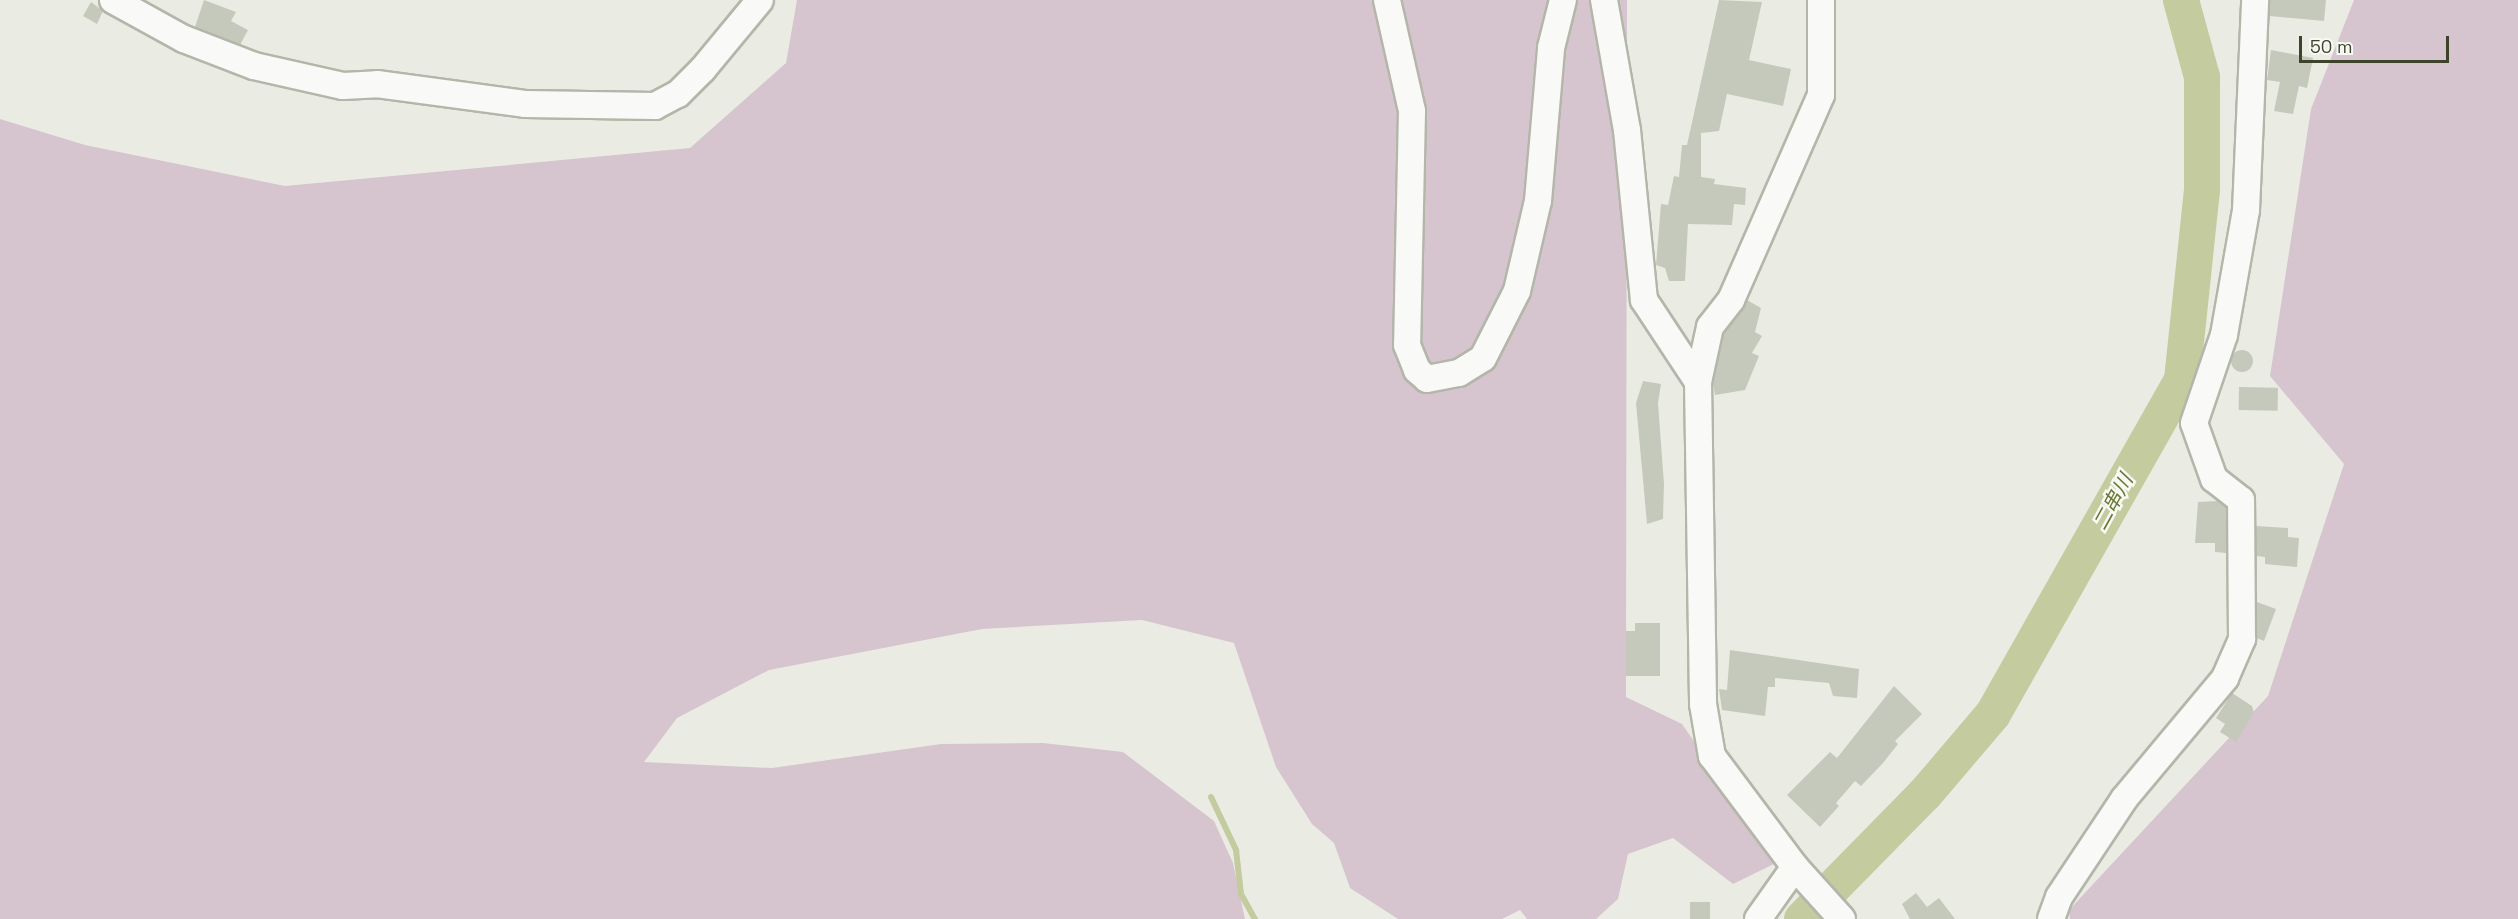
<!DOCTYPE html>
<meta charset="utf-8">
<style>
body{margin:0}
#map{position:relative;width:2518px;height:919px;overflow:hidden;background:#eaece4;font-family:"Space Grotesk","Noto Sans JP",sans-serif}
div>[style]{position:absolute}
.green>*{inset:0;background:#d6c5cf}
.stream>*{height:6px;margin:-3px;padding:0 3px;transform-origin:3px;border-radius:3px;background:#c3cb9f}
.river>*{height:36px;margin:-18px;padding:0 18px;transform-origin:18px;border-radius:18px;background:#c3cb9f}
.building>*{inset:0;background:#c5c9bb;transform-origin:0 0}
.round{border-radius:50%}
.roads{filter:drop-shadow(2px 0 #b3b6a9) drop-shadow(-2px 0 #b3b6a9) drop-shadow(0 2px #b3b6a9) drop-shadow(0 -2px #b3b6a9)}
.minor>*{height:26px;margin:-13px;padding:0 13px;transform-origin:13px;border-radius:13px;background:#f9faf7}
span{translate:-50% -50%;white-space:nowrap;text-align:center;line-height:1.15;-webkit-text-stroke:5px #f8f9f4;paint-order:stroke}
.water-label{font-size:20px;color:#697935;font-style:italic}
.scale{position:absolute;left:2299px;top:36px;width:150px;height:27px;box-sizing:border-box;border:3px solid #3d442b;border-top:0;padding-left:8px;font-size:18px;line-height:21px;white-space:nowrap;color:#3d442b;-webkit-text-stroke:4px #f8f9f4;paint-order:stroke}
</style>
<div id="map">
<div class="green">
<div style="clip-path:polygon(797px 0,1627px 0,1626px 697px,1682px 724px,1778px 862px,1733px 884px,1673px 838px,1628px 854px,1618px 899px,1596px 919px,1527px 919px,1520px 910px,1502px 919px,1398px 919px,1350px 888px,1334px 843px,1312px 824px,1276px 767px,1234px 643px,1142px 620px,982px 629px,769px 670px,677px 718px,644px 762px,772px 768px,941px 744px,1043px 743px,1123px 752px,1214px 821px,1233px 863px,1245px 919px,0 919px,0 119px,85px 145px,285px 186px,690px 148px,786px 63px)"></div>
<div style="clip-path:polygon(2354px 0,2518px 0,2518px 919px,2070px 919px,2069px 910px,2268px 696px,2344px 464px,2270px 376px,2311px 109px)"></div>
</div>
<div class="stream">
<div style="left:1211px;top:797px;width:59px;rotate:64.7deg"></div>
<div style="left:1236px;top:850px;width:44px;rotate:83.5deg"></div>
<div style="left:1241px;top:894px;width:29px;rotate:61deg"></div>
</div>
<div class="river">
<div style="left:1802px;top:919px;width:175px;rotate:-45.5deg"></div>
<div style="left:1925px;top:794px;width:105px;rotate:-49.6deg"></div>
<div style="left:1993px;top:714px;width:384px;rotate:-60.5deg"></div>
<div style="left:2182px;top:380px;width:192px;rotate:-84deg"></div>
<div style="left:2202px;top:189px;width:112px;rotate:-90deg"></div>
<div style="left:2202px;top:77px;width:80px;rotate:-105.3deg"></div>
</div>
<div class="building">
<div style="clip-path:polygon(204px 0,236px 12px,231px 21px,248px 30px,240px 45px,195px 27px)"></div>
<div style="clip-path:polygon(1719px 0,1762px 2px,1749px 60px,1791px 69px,1783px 106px,1727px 94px,1719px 131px,1701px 133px,1701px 177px,1715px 179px,1714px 184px,1746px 188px,1745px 205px,1734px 204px,1732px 225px,1688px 224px,1685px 281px,1669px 281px,1665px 268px,1656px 265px,1661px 204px,1668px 205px,1674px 176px,1679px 177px,1682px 145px,1687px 145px)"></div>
<div style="clip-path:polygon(2270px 0,2326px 0,2324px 21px,2269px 16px)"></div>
<div style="clip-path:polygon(91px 2px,103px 11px,97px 24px,83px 16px)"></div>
<div style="clip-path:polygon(2271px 50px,2313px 58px,2307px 88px,2299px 86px,2293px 114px,2274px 111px,2280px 82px,2267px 80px)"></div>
<div style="clip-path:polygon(1747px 300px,1761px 308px,1755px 332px,1762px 336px,1752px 353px,1759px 356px,1745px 390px,1715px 395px,1713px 384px,1723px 336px)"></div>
<div class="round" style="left:2231px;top:350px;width:22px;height:22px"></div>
<div style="clip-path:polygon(1643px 381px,1661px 384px,1658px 403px,1664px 484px,1663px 519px,1647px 524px,1636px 403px)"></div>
<div style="left:2239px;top:387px;width:39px;height:23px;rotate:1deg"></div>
<div style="clip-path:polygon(2218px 501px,2226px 507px,2226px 553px,2215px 552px,2215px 543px,2195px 543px,2198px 502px)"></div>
<div style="clip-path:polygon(2256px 526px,2288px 528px,2288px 537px,2299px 538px,2297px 567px,2265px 564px,2265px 557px,2256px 556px)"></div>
<div style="clip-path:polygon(2257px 602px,2276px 609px,2264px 641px,2257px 638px)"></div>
<div style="clip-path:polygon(1635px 623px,1660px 623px,1660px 676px,1626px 676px,1626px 631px,1635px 631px)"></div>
<div style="clip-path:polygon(1730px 650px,1859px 669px,1857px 698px,1833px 696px,1829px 683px,1775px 678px,1775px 687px,1768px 687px,1765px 716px,1722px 710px,1719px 689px,1727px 690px)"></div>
<div style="clip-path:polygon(1894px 686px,1922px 714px,1895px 741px,1898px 744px,1883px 763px,1861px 786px,1855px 781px,1836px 803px,1839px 806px,1820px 827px,1787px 795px,1830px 752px,1837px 758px)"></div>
<div style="clip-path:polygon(2232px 693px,2252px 706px,2254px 713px,2236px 742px,2220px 732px,2225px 724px,2216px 718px)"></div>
<div style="clip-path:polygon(1916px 893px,1927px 907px,1939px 898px,1955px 919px,1910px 919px,1902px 904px)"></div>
<div style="left:1690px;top:902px;width:20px;height:17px"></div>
</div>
<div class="roads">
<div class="minor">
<div style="left:113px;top:0;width:81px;rotate:28.8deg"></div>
<div style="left:184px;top:39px;width:75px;rotate:21.1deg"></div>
<div style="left:254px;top:66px;width:91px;rotate:12.7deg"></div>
<div style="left:343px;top:86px;width:34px;rotate:-3deg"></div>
<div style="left:377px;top:84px;width:149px;rotate:7.7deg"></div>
<div style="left:525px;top:104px;width:130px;rotate:0.9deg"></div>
<div style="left:655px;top:106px;width:26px;rotate:-28deg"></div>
<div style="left:678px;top:94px;width:35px;rotate:-45deg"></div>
<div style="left:703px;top:69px;width:89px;rotate:-50.4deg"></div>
<div style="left:1387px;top:0;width:114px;rotate:77.3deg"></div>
<div style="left:1412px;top:111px;width:234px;rotate:91.2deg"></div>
<div style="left:1407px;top:345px;width:27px;rotate:68deg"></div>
<div style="left:1417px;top:370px;width:13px;rotate:42deg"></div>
<div style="left:1427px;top:379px;width:33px;rotate:-11deg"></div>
<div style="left:1459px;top:373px;width:28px;rotate:-32deg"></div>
<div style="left:1483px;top:358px;width:75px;rotate:-63.1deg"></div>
<div style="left:1517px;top:291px;width:92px;rotate:-76.9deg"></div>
<div style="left:1538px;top:201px;width:154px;rotate:-85.1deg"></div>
<div style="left:1551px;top:48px;width:49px;rotate:-76deg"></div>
<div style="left:1604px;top:0;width:132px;rotate:80deg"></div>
<div style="left:1627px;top:130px;width:171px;rotate:84.3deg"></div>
<div style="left:1644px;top:300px;width:98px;rotate:56.6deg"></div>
<div style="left:1821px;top:0;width:95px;rotate:90deg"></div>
<div style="left:1821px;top:95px;width:224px;rotate:113.7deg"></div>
<div style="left:1731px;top:300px;width:34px;rotate:128deg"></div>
<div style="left:1710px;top:327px;width:56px;rotate:102.3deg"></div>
<div style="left:1698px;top:382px;width:322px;rotate:89.1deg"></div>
<div style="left:1703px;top:704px;width:53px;rotate:80.2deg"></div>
<div style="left:1712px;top:756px;width:139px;rotate:53.2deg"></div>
<div style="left:1795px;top:867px;width:70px;rotate:47.9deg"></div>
<div style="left:1758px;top:919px;width:64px;rotate:-54.6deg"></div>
<div style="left:2051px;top:919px;width:23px;rotate:-70deg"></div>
<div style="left:2059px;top:897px;width:118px;rotate:-56.4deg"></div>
<div style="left:2124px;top:799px;width:158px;rotate:-50.1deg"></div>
<div style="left:2225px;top:678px;width:43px;rotate:-66.4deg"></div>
<div style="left:2242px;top:639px;width:139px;rotate:-90.4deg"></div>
<div style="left:2241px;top:500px;width:34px;rotate:-142deg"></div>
<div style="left:2214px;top:479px;width:59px;rotate:-109.7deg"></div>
<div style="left:2194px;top:423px;width:93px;rotate:-71.2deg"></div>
<div style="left:2224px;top:335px;width:127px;rotate:-80deg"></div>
<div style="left:2246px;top:210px;width:210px;rotate:-87.5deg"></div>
</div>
</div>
<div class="water-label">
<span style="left:2113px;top:502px;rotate:-61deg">二串川</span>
</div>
<div class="scale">50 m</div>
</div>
